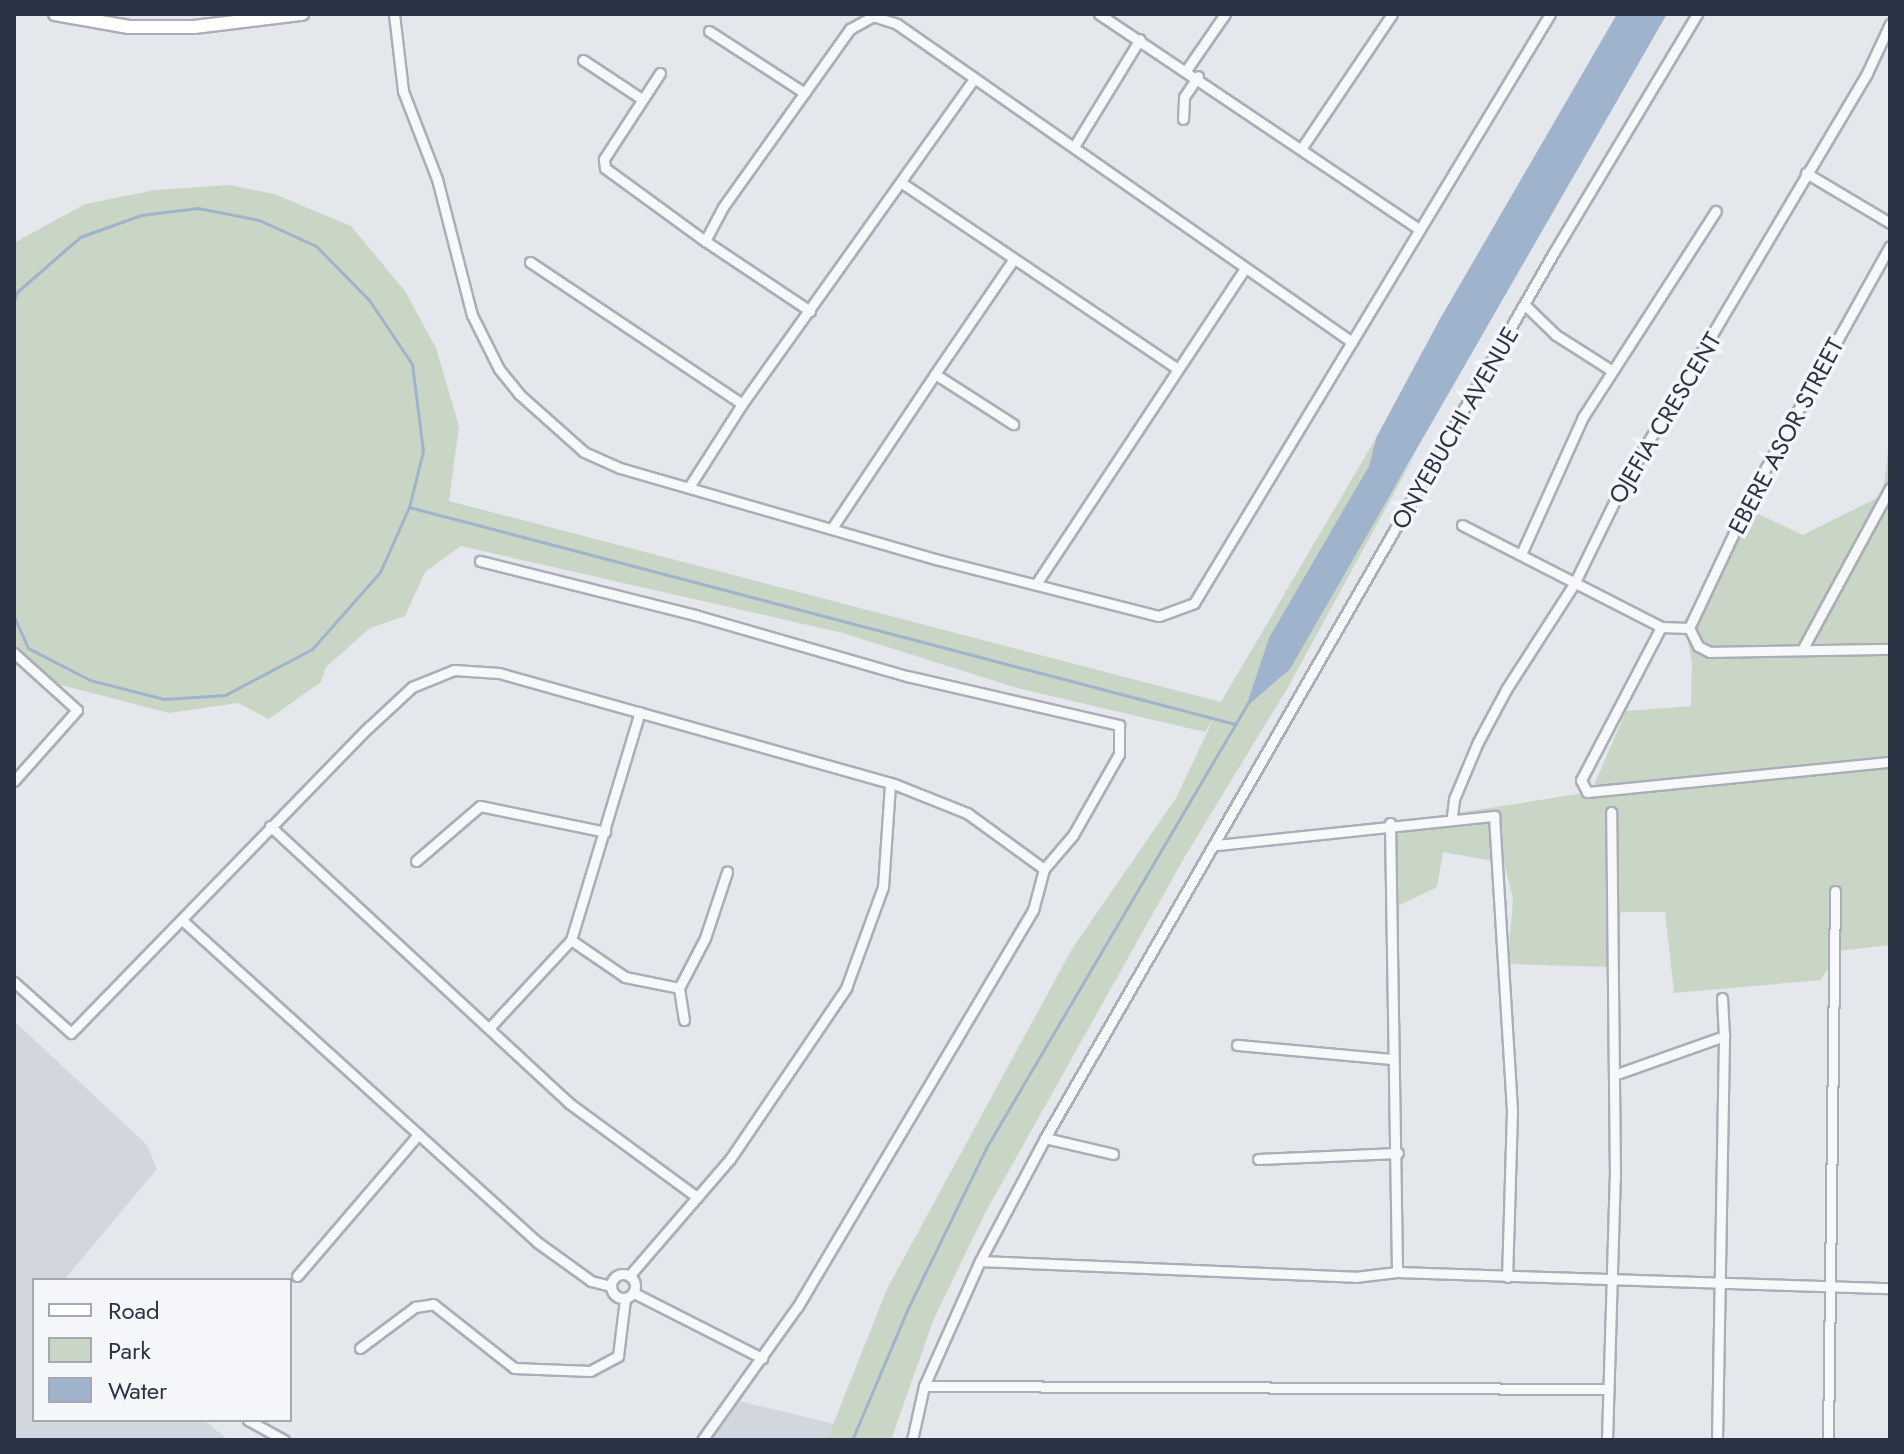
<!DOCTYPE html>
<style>
body{margin:0}
#map{position:relative;width:1904px;height:1454px;overflow:hidden;background:#e4e7ec;font-family:Jost,sans-serif}
div>[style]{position:absolute}
.built>*{inset:0;background:#d2d6de}
.green>*{inset:0;background:#c9d6c5}
.water>*{inset:0;background:#9fb4cc}
.stream>*{height:3px;margin:-1.5px;padding:0 1.5px;transform-origin:1.5px;border-radius:1.5px;background:#9fb4cc}
.roads{filter:drop-shadow(2px 0 #a9aeb7) drop-shadow(-2px 0 #a9aeb7) drop-shadow(0 2px #a9aeb7) drop-shadow(0 -2px #a9aeb7)}
.minor>*{height:9px;margin:-4.5px;padding:0 4.5px;transform-origin:4.5px;border-radius:4.5px;background:#f7f8fa}
.minor>.ring{margin:-4.5px;padding:0;box-sizing:content-box;background:none;border:9px solid #f7f8fa;border-radius:50%}
.major>*{height:12px;margin:-6px;padding:0 6px;transform-origin:6px;border-radius:6px;background:#fff}
span{translate:-50% -50%;white-space:nowrap;text-align:center;line-height:1.15;-webkit-text-stroke:7px #f4f6f9;paint-order:stroke}
.street-label{font-size:24px;color:#2b3445}
.frame{position:absolute;inset:0;border:16px solid #2b3445;pointer-events:none}
.legend{position:absolute;left:32px;top:1278px;width:260px;height:144px;box-sizing:border-box;background:#f4f6f9;border:2px solid #a4a8b1;margin:0;padding:10px 14px;list-style:none;font-size:24px;color:#2b3445}
.legend li{display:flex;align-items:center;gap:16px;height:40px}
.legend b{width:40px;border:2px solid #a4a8b1}
</style>
<div id="map">
<div class="built">
<div style="clip-path:polygon(14px 1021px,147px 1145px,157px 1169px,64px 1280px,34px 1280px,34px 1420px,204px 1420px,228px 1440px,14px 1440px)"></div>
<div style="clip-path:polygon(739px 1401px,834px 1424px,827px 1440px,703px 1440px)"></div>
</div>
<div class="green">
<div style="clip-path:polygon(229px 185px,274px 194px,351px 226px,405px 291px,436px 348px,459px 426px,449px 501px,1221px 702px,1376px 438px,1369px 466px,1328px 542px,1369px 527px,1416px 453px,1287px 689px,1184px 858px,984px 1215px,933px 1321px,891px 1440px,827px 1440px,887px 1289px,1072px 949px,1176px 798px,1214px 718px,1205px 732px,1017px 688px,843px 633px,461px 546px,425px 572px,405px 616px,370px 628px,326px 667px,321px 682px,269px 719px,238px 703px,169px 713px,61px 685px,14px 654px,14px 243px,85px 204px,155px 190px)"></div>
<div style="clip-path:polygon(1890px 432px,1890px 945px,1838px 951px,1821px 980px,1674px 993px,1665px 912px,1621px 912px,1610px 967px,1508px 964px,1513px 898px,1504px 863px,1443px 852px,1437px 887px,1398px 906px,1390px 837px,1457px 813px,1591px 792px,1626px 711px,1691px 706px,1692px 663px,1684px 621px,1750px 510px,1803px 535px,1883px 495px)"></div>
</div>
<div class="water">
<div style="clip-path:polygon(1617px 14px,1667px 14px,1290px 669px,1246px 707px,1269px 638px,1369px 466px,1376px 438px,1440px 319px)"></div>
</div>
<div class="stream">
<div style="left:14px;top:301px;width:9px;rotate:-72deg"></div>
<div style="left:17px;top:292px;width:84px;rotate:-41.1deg"></div>
<div style="left:80px;top:237px;width:65px;rotate:-19.8deg"></div>
<div style="left:141px;top:215px;width:57px;rotate:-7deg"></div>
<div style="left:198px;top:208px;width:62px;rotate:11.1deg"></div>
<div style="left:259px;top:220px;width:63px;rotate:24.5deg"></div>
<div style="left:316px;top:246px;width:76px;rotate:45.5deg"></div>
<div style="left:369px;top:300px;width:77px;rotate:56.1deg"></div>
<div style="left:412px;top:364px;width:88px;rotate:82.8deg"></div>
<div style="left:423px;top:451px;width:58px;rotate:104deg"></div>
<div style="left:409px;top:507px;width:71px;rotate:114deg"></div>
<div style="left:380px;top:572px;width:103px;rotate:131.4deg"></div>
<div style="left:312px;top:649px;width:98px;rotate:152.1deg"></div>
<div style="left:225px;top:695px;width:61px;rotate:176.2deg"></div>
<div style="left:164px;top:699px;width:76px;rotate:-165.6deg"></div>
<div style="left:90px;top:680px;width:70px;rotate:-152.7deg"></div>
<div style="left:28px;top:648px;width:35px;rotate:-114deg"></div>
<div style="left:409px;top:507px;width:854px;rotate:14.72deg"></div>
<div style="left:852px;top:1440px;width:146px;rotate:-67deg"></div>
<div style="left:909px;top:1306px;width:176px;rotate:-64deg"></div>
<div style="left:986px;top:1148px;width:519px;rotate:-59.53deg"></div>
</div>
<div class="roads">
<div class="minor">
<div style="left:394px;top:14px;width:78px;rotate:83.3deg"></div>
<div style="left:403px;top:91px;width:94px;rotate:68.9deg"></div>
<div style="left:437px;top:179px;width:140px;rotate:75.6deg"></div>
<div style="left:472px;top:315px;width:60px;rotate:63.4deg"></div>
<div style="left:499px;top:369px;width:32px;rotate:51deg"></div>
<div style="left:519px;top:394px;width:87px;rotate:41.7deg"></div>
<div style="left:584px;top:452px;width:39px;rotate:24deg"></div>
<div style="left:620px;top:468px;width:328px;rotate:16.1deg"></div>
<div style="left:935px;top:559px;width:231px;rotate:14.3deg"></div>
<div style="left:1159px;top:616px;width:37px;rotate:-20deg"></div>
<div style="left:1194px;top:603px;width:688px;rotate:-58.85deg"></div>
<div style="left:1099px;top:14px;width:384px;rotate:33.9deg"></div>
<div style="left:709px;top:31px;width:114px;rotate:32.9deg"></div>
<div style="left:583px;top:60px;width:71px;rotate:33.5deg"></div>
<div style="left:1187px;top:69px;width:67px;rotate:-55.4deg"></div>
<div style="left:660px;top:73px;width:103px;rotate:123.1deg"></div>
<div style="left:604px;top:159px;width:9px;rotate:84deg"></div>
<div style="left:605px;top:168px;width:124px;rotate:36.1deg"></div>
<div style="left:1183px;top:119px;width:22px;rotate:-87deg"></div>
<div style="left:1184px;top:97px;width:25px;rotate:-56deg"></div>
<div style="left:1075px;top:145px;width:124px;rotate:-58.5deg"></div>
<div style="left:1303px;top:146px;width:159px;rotate:-56deg"></div>
<div style="left:1806px;top:173px;width:98px;rotate:30.8deg"></div>
<div style="left:902px;top:183px;width:331px;rotate:34deg"></div>
<div style="left:530px;top:262px;width:255px;rotate:33.8deg"></div>
<div style="left:1525px;top:305px;width:43px;rotate:44.1deg"></div>
<div style="left:1556px;top:335px;width:65px;rotate:32.5deg"></div>
<div style="left:810px;top:311px;width:126px;rotate:-146.3deg"></div>
<div style="left:705px;top:241px;width:38px;rotate:-62deg"></div>
<div style="left:723px;top:207px;width:219px;rotate:-54.5deg"></div>
<div style="left:850px;top:29px;width:26px;rotate:-29deg"></div>
<div style="left:873px;top:16px;width:25px;rotate:18deg"></div>
<div style="left:897px;top:24px;width:555px;rotate:34.95deg"></div>
<div style="left:935px;top:374px;width:138px;rotate:-55.6deg"></div>
<div style="left:689px;top:487px;width:98px;rotate:-57.4deg"></div>
<div style="left:742px;top:404px;width:399px;rotate:-54.5deg"></div>
<div style="left:834px;top:525px;width:182px;rotate:-56.2deg"></div>
<div style="left:935px;top:374px;width:93px;rotate:32.7deg"></div>
<div style="left:1462px;top:525px;width:224px;rotate:27.1deg"></div>
<div style="left:1661px;top:627px;width:28px;rotate:2deg"></div>
<div style="left:1689px;top:628px;width:20px;rotate:63deg"></div>
<div style="left:1698px;top:646px;width:13px;rotate:27deg"></div>
<div style="left:1710px;top:652px;width:180px;rotate:-1deg"></div>
<div style="left:1522px;top:552px;width:148px;rotate:-65.7deg"></div>
<div style="left:1583px;top:417px;width:245px;rotate:-57.2deg"></div>
<div style="left:480px;top:561px;width:222px;rotate:14.1deg"></div>
<div style="left:695px;top:615px;width:221px;rotate:16.1deg"></div>
<div style="left:907px;top:676px;width:218px;rotate:13deg"></div>
<div style="left:1119px;top:725px;width:29px;rotate:90deg"></div>
<div style="left:1119px;top:754px;width:93px;rotate:119.6deg"></div>
<div style="left:1073px;top:835px;width:45px;rotate:130.5deg"></div>
<div style="left:1044px;top:869px;width:42px;rotate:105deg"></div>
<div style="left:1033px;top:910px;width:462px;rotate:120.7deg"></div>
<div style="left:797px;top:1307px;width:163px;rotate:125.5deg"></div>
<div style="left:1036px;top:584px;width:379px;rotate:-56.5deg"></div>
<div style="left:1661px;top:627px;width:173px;rotate:117.6deg"></div>
<div style="left:1581px;top:780px;width:13px;rotate:63deg"></div>
<div style="left:1587px;top:792px;width:304px;rotate:-5.7deg"></div>
<div style="left:1689px;top:628px;width:161px;rotate:-64.7deg"></div>
<div style="left:1758px;top:482px;width:270px;rotate:-60.8deg"></div>
<div style="left:1802px;top:650px;width:184px;rotate:-61.5deg"></div>
<div style="left:14px;top:653px;width:85px;rotate:42.1deg"></div>
<div style="left:77px;top:710px;width:95px;rotate:131.6deg"></div>
<div style="left:1452px;top:816px;width:17px;rotate:-83deg"></div>
<div style="left:1454px;top:799px;width:62px;rotate:-67.2deg"></div>
<div style="left:1478px;top:742px;width:61px;rotate:-61.8deg"></div>
<div style="left:1507px;top:688px;width:124px;rotate:-57.2deg"></div>
<div style="left:1574px;top:584px;width:109px;rotate:-63.9deg"></div>
<div style="left:1622px;top:486px;width:480px;rotate:-59.3deg"></div>
<div style="left:1867px;top:73px;width:54px;rotate:-64.9deg"></div>
<div style="left:1390px;top:823px;width:449px;rotate:89.1deg"></div>
<div style="left:270px;top:826px;width:408px;rotate:42.8deg"></div>
<div style="left:569px;top:1103px;width:159px;rotate:36.3deg"></div>
<div style="left:1217px;top:845px;width:279px;rotate:-6deg"></div>
<div style="left:1494px;top:816px;width:296px;rotate:86.5deg"></div>
<div style="left:1512px;top:1111px;width:166px;rotate:91.7deg"></div>
<div style="left:416px;top:861px;width:84px;rotate:-40.7deg"></div>
<div style="left:480px;top:806px;width:128px;rotate:11.7deg"></div>
<div style="left:182px;top:920px;width:479px;rotate:42.2deg"></div>
<div style="left:537px;top:1242px;width:67px;rotate:35.8deg"></div>
<div style="left:591px;top:1281px;width:21px;rotate:14deg"></div>
<div style="left:571px;top:940px;width:65px;rotate:34.4deg"></div>
<div style="left:625px;top:977px;width:55px;rotate:11.5deg"></div>
<div style="left:14px;top:982px;width:76px;rotate:41.8deg"></div>
<div style="left:71px;top:1033px;width:427px;rotate:-45.8deg"></div>
<div style="left:369px;top:727px;width:59px;rotate:-42.9deg"></div>
<div style="left:412px;top:687px;width:45px;rotate:-22deg"></div>
<div style="left:454px;top:670px;width:45px;rotate:3.8deg"></div>
<div style="left:499px;top:673px;width:410px;rotate:15.7deg"></div>
<div style="left:894px;top:784px;width:79px;rotate:21.7deg"></div>
<div style="left:967px;top:813px;width:95px;rotate:36deg"></div>
<div style="left:684px;top:1020px;width:32px;rotate:-99deg"></div>
<div style="left:679px;top:988px;width:56px;rotate:-62.5deg"></div>
<div style="left:705px;top:938px;width:70px;rotate:-71.6deg"></div>
<div style="left:491px;top:1026px;width:117px;rotate:-47.1deg"></div>
<div style="left:571px;top:940px;width:238px;rotate:-73.2deg"></div>
<div style="left:1237px;top:1045px;width:156px;rotate:5.2deg"></div>
<div style="left:1614px;top:1075px;width:117px;rotate:-19.5deg"></div>
<div style="left:1724px;top:1036px;width:38px;rotate:-93deg"></div>
<div style="left:1045px;top:1138px;width:70px;rotate:13.2deg"></div>
<div style="left:1258px;top:1159px;width:140px;rotate:-2.5deg"></div>
<div style="left:980px;top:1261px;width:375px;rotate:2.4deg"></div>
<div style="left:1355px;top:1277px;width:42px;rotate:-6.8deg"></div>
<div style="left:1397px;top:1272px;width:493px;rotate:1.9deg"></div>
<div class="ring" style="left:611px;top:1274px;width:15px;height:15px"></div>
<div style="left:297px;top:1276px;width:186px;rotate:-49.4deg"></div>
<div style="left:629px;top:1276px;width:155px;rotate:-49.2deg"></div>
<div style="left:730px;top:1159px;width:207px;rotate:-55.8deg"></div>
<div style="left:846px;top:988px;width:108px;rotate:-69.9deg"></div>
<div style="left:883px;top:887px;width:104px;rotate:-86.1deg"></div>
<div style="left:634px;top:1293px;width:144px;rotate:26.9deg"></div>
<div style="left:360px;top:1348px;width:69px;rotate:-36.7deg"></div>
<div style="left:415px;top:1307px;width:18px;rotate:-9deg"></div>
<div style="left:433px;top:1304px;width:103px;rotate:38.3deg"></div>
<div style="left:514px;top:1368px;width:76px;rotate:2.3deg"></div>
<div style="left:590px;top:1371px;width:32px;rotate:-28deg"></div>
<div style="left:618px;top:1356px;width:57px;rotate:-83deg"></div>
<div style="left:924px;top:1386px;width:683px;rotate:0.25deg"></div>
<div style="left:248px;top:1420px;width:41px;rotate:29.1deg"></div>
<div style="left:912px;top:1440px;width:55px;rotate:-77.5deg"></div>
<div style="left:924px;top:1386px;width:137px;rotate:-65.9deg"></div>
<div style="left:980px;top:1261px;width:139px;rotate:-62.1deg"></div>
<div style="left:1045px;top:1138px;width:1022px;rotate:-60.12deg"></div>
<div style="left:1554px;top:252px;width:278px;rotate:-59deg"></div>
<div style="left:1607px;top:1440px;width:263px;rotate:-88.3deg"></div>
<div style="left:1615px;top:1177px;width:365px;rotate:-90.6deg"></div>
<div style="left:1717px;top:1440px;width:404px;rotate:-89deg"></div>
<div style="left:1828px;top:1440px;width:549px;rotate:-89.27deg"></div>
</div>
<div class="major">
<div style="left:55px;top:14px;width:75px;rotate:10deg"></div>
<div style="left:129px;top:27px;width:65px"></div>
<div style="left:194px;top:27px;width:109px;rotate:-6.9deg"></div>
</div>
</div>
<div class="street-label">
<span style="left:1665px;top:418px;rotate:-59deg">OJEFIA CRESCENT</span>
<span style="left:1455px;top:428px;rotate:-60deg">ONYEBUCHI AVENUE</span>
<span style="left:1786px;top:436px;rotate:-62deg">EBERE ASOR STREET</span>
</div>
<div class="frame"></div>
<ul class="legend">
<li><b style="height:10px;background:#fff"></b>Road</li>
<li><b style="height:22px;background:#c9d6c5"></b>Park</li>
<li><b style="height:22px;background:#9fb4cc"></b>Water</li>
</ul>
</div>
